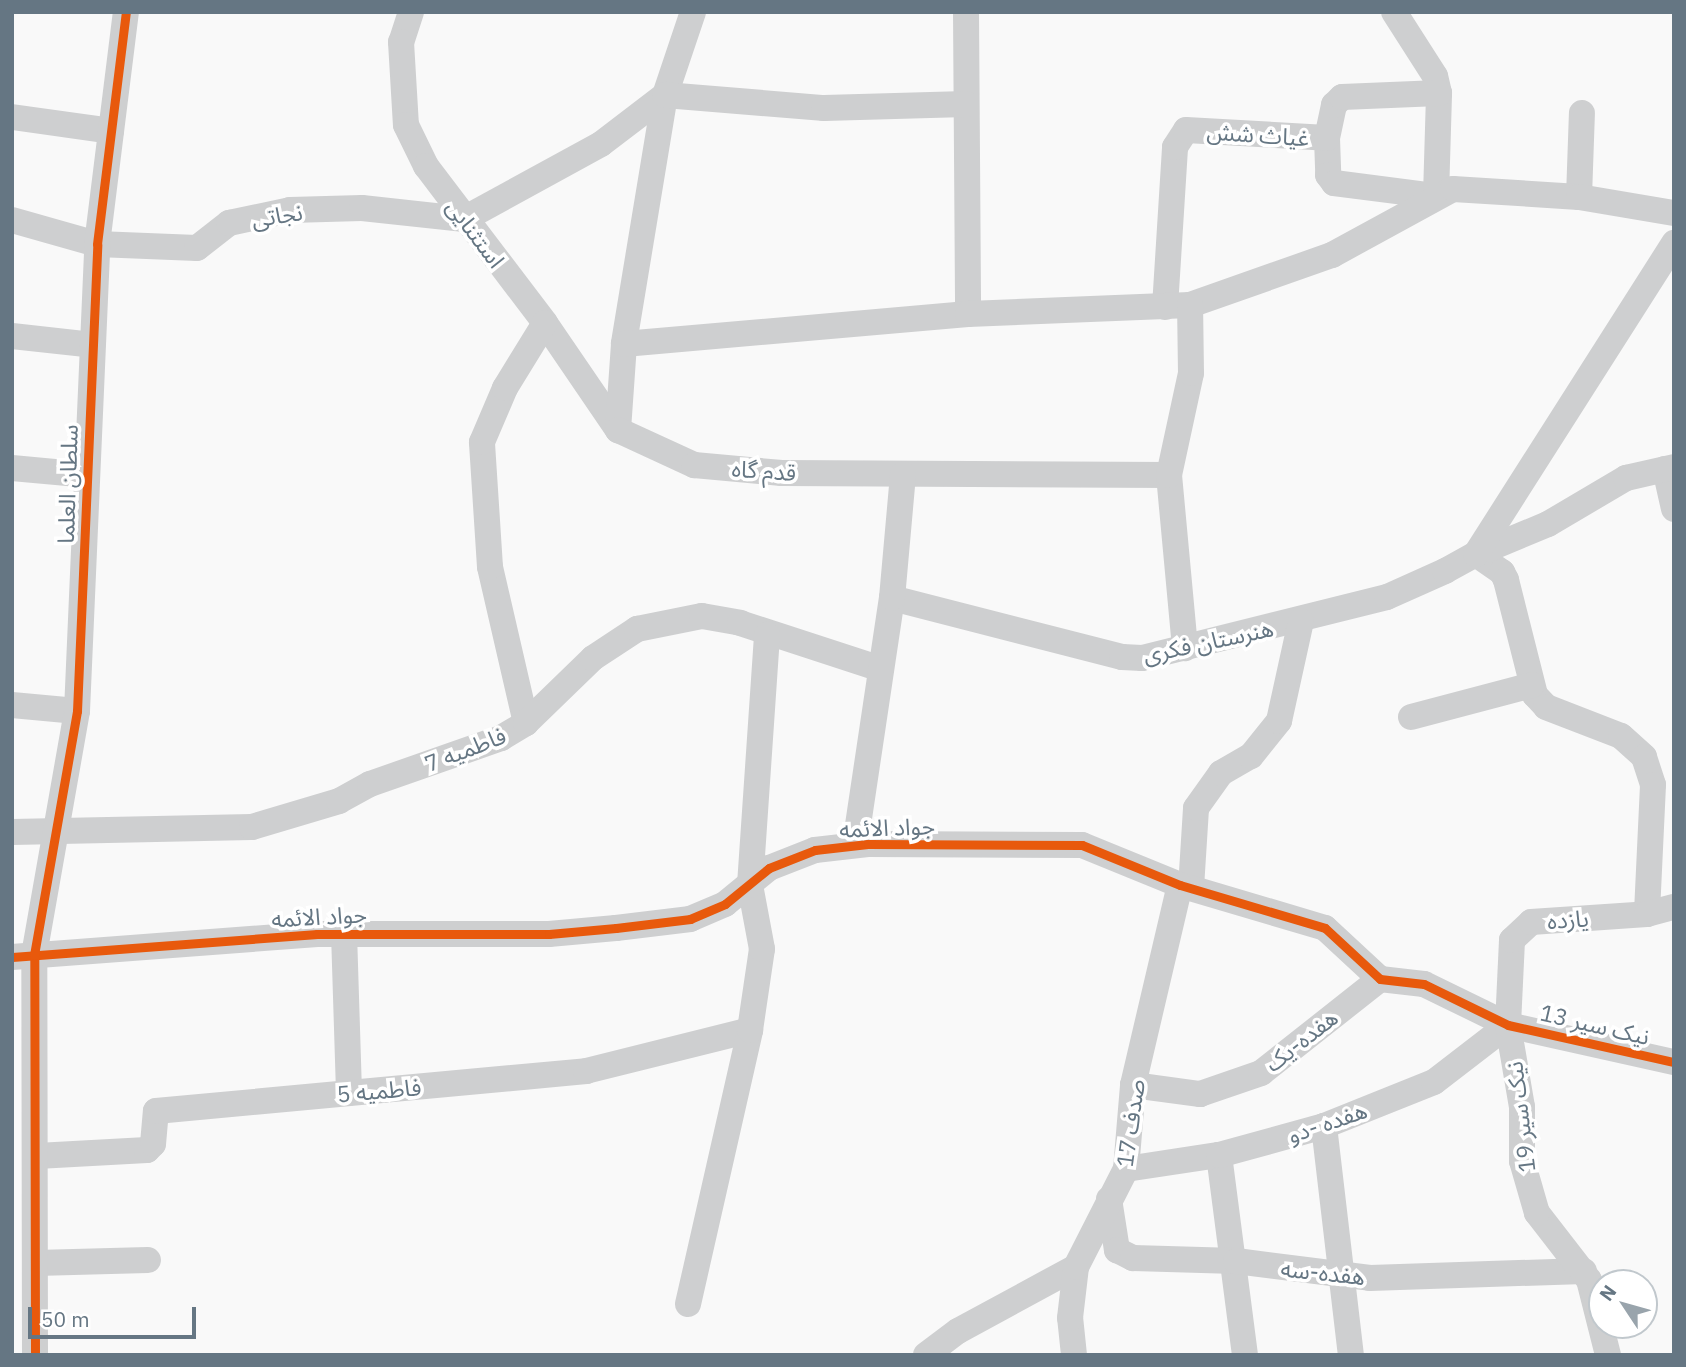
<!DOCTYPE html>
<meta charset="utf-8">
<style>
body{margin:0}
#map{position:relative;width:1686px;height:1367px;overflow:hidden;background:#f9f9f9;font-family:"IBM Plex Sans","Noto Sans Arabic",sans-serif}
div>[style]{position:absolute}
.minor>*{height:26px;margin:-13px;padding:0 13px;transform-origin:13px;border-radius:13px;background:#cecfd0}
.cycleway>*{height:9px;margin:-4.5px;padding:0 4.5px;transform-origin:4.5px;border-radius:4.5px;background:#e8590c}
span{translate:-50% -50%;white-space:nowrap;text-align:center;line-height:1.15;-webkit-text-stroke:7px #fff;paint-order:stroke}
.street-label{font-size:23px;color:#657683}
.frame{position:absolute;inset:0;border:14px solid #657683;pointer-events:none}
.north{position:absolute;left:1588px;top:1269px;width:70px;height:70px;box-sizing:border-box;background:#fff;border:2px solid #c1c8cd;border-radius:50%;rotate:306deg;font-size:19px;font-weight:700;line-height:28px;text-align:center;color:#657683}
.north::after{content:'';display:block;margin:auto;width:24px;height:32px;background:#99a4ac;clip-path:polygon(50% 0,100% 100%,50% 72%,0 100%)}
.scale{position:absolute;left:28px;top:1307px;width:168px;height:32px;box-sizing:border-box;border:4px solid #657683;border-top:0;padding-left:9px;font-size:21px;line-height:24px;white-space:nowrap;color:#657683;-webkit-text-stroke:5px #fff;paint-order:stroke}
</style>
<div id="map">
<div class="minor">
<div style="left:411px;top:12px;width:32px;rotate:108deg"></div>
<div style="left:401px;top:42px;width:83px;rotate:86.6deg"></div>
<div style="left:406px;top:125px;width:46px;rotate:64deg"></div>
<div style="left:426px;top:166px;width:197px;rotate:52.8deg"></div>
<div style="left:545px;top:323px;width:130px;rotate:55.7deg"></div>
<div style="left:693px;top:12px;width:88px;rotate:108.6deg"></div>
<div style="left:665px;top:95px;width:252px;rotate:99.4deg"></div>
<div style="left:624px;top:344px;width:86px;rotate:94deg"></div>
<div style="left:618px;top:430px;width:84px;rotate:24.7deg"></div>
<div style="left:694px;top:465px;width:88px;rotate:5.2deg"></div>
<div style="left:782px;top:473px;width:387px;rotate:0.3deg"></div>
<div style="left:1169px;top:475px;width:174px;rotate:84.7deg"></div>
<div style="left:966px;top:12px;width:302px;rotate:89.6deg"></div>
<div style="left:12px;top:117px;width:100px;rotate:8deg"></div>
<div style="left:1327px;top:138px;width:37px;rotate:88deg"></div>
<div style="left:1328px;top:175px;width:10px;rotate:53deg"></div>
<div style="left:1334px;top:183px;width:103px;rotate:7.3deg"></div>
<div style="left:1436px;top:196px;width:103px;rotate:-88.3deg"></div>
<div style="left:1439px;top:93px;width:17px;rotate:-103deg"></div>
<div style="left:1435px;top:76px;width:76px;rotate:-122.6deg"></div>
<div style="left:1579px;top:197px;width:84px;rotate:-88deg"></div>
<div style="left:12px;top:220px;width:88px;rotate:15.8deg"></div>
<div style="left:97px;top:244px;width:100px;rotate:2.3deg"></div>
<div style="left:197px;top:248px;width:41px;rotate:-38deg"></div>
<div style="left:229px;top:223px;width:62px;rotate:-12deg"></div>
<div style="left:290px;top:210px;width:72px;rotate:-1.6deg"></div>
<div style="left:362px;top:208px;width:103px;rotate:6.2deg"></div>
<div style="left:464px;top:219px;width:156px;rotate:-28.7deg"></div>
<div style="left:601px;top:144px;width:81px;rotate:-37.4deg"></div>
<div style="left:665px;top:95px;width:160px;rotate:4.7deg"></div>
<div style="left:824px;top:108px;width:142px;rotate:-1.6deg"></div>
<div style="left:1165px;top:307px;width:160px;rotate:-86.4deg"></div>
<div style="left:1175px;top:147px;width:20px;rotate:-57deg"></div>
<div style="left:1186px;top:130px;width:141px;rotate:3.2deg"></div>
<div style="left:1327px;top:138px;width:34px;rotate:-78deg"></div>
<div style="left:1334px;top:105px;width:11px;rotate:-45deg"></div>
<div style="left:1342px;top:97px;width:97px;rotate:-2.4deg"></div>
<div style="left:12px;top:336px;width:81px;rotate:6.3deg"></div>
<div style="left:624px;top:344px;width:345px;rotate:-5deg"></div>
<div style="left:968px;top:314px;width:222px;rotate:-2.3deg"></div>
<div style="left:1190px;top:305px;width:151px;rotate:-19.4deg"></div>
<div style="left:1332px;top:255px;width:138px;rotate:-28.6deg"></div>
<div style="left:1453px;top:189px;width:126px;rotate:3.6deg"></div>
<div style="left:1579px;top:197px;width:96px;rotate:9.6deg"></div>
<div style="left:12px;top:468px;width:75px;rotate:5.3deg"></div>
<div style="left:1665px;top:469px;width:41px;rotate:77.3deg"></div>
<div style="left:1169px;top:475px;width:104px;rotate:-77.8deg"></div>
<div style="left:1191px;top:373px;width:68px;rotate:-90.8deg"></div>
<div style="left:1476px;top:554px;width:32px;rotate:35deg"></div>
<div style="left:1502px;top:572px;width:9px;rotate:63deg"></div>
<div style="left:1506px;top:580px;width:119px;rotate:75.8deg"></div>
<div style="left:1535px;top:695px;width:16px;rotate:47deg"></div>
<div style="left:1546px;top:707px;width:80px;rotate:21.1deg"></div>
<div style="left:1621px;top:736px;width:31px;rotate:42deg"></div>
<div style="left:1644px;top:757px;width:29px;rotate:72deg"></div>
<div style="left:1653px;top:785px;width:129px;rotate:92.7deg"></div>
<div style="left:1476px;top:554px;width:78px;rotate:-22.6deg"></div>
<div style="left:1548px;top:524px;width:91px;rotate:-30.5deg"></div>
<div style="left:1626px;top:478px;width:49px;rotate:-12.9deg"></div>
<div style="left:892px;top:598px;width:237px;rotate:14.4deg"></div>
<div style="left:1122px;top:657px;width:20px;rotate:3deg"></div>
<div style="left:1142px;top:658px;width:252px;rotate:-14deg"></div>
<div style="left:1387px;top:597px;width:64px;rotate:-24.1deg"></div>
<div style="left:1445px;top:571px;width:35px;rotate:-29deg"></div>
<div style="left:1476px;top:554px;width:369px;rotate:-57.5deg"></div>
<div style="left:12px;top:705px;width:65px;rotate:5.3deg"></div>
<div style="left:1411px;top:717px;width:125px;rotate:-14.8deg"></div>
<div style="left:526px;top:723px;width:160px;rotate:-103deg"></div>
<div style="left:490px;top:567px;width:125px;rotate:-93.7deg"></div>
<div style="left:482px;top:442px;width:59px;rotate:-66.9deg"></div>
<div style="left:505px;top:388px;width:76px;rotate:-58.4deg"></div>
<div style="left:12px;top:832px;width:240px;rotate:-1.2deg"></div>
<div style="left:252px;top:827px;width:91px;rotate:-16.6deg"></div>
<div style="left:339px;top:801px;width:35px;rotate:-29deg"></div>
<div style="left:370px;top:784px;width:139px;rotate:-19.3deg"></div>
<div style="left:501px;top:738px;width:29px;rotate:-31deg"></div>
<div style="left:526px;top:723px;width:93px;rotate:-44.1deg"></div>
<div style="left:593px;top:658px;width:53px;rotate:-33.4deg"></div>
<div style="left:637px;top:629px;width:66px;rotate:-11.3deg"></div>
<div style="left:702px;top:616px;width:39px;rotate:10deg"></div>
<div style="left:740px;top:623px;width:148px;rotate:18.1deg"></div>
<div style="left:855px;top:845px;width:250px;rotate:-81.5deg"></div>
<div style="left:892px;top:598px;width:124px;rotate:-84.9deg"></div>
<div style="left:1191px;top:888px;width:80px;rotate:-86.4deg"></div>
<div style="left:1196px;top:808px;width:43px;rotate:-54.5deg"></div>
<div style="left:1221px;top:773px;width:34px;rotate:-30deg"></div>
<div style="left:1251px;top:756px;width:45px;rotate:-51.3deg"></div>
<div style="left:1279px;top:721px;width:102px;rotate:-77.6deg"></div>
<div style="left:344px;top:933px;width:160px;rotate:88.2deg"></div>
<div style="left:12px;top:957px;width:306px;rotate:-4.3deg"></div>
<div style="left:317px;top:934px;width:232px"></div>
<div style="left:549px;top:934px;width:67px;rotate:-5.1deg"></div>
<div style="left:616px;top:928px;width:75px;rotate:-6.9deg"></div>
<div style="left:690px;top:919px;width:38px;rotate:-23deg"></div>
<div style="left:725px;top:904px;width:57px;rotate:-39.3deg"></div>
<div style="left:769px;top:868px;width:49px;rotate:-21.4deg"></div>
<div style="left:815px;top:850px;width:53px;rotate:-6.5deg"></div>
<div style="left:868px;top:844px;width:214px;rotate:0.3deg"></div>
<div style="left:1082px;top:845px;width:106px;rotate:22.2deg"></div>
<div style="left:1180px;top:885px;width:151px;rotate:16.5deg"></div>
<div style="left:1325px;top:928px;width:75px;rotate:42.8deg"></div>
<div style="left:1380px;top:979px;width:44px;rotate:6.5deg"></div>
<div style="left:1424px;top:984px;width:93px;rotate:26deg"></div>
<div style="left:1508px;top:1025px;width:170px;rotate:12.6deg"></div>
<div style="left:1133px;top:1085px;width:68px;rotate:7.7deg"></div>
<div style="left:1200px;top:1094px;width:65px;rotate:-19deg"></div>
<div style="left:1261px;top:1073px;width:152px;rotate:-38.3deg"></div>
<div style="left:1324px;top:1126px;width:231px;rotate:83.3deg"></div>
<div style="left:1219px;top:1155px;width:202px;rotate:82.6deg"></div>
<div style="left:37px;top:1156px;width:110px;rotate:-3.1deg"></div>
<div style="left:147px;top:1150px;width:8px;rotate:-45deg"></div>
<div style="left:153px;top:1144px;width:33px;rotate:-85deg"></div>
<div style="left:156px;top:1111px;width:432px;rotate:-5.3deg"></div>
<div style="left:586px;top:1071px;width:169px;rotate:-14deg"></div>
<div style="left:1126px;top:1169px;width:94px;rotate:-8.6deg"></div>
<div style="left:1219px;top:1155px;width:109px;rotate:-15.4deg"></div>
<div style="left:1324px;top:1126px;width:118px;rotate:-21.8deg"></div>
<div style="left:1434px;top:1082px;width:93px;rotate:-37.6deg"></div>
<div style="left:1109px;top:1199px;width:52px;rotate:81.1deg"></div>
<div style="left:1117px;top:1250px;width:18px;rotate:27deg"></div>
<div style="left:1133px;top:1258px;width:103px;rotate:1.7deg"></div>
<div style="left:1236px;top:1261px;width:135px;rotate:7.2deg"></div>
<div style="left:1370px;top:1278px;width:214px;rotate:-1.9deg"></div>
<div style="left:36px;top:1263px;width:112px;rotate:-1.5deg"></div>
<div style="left:688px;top:1304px;width:281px;rotate:-77.2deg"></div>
<div style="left:750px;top:1030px;width:82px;rotate:-81.6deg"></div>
<div style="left:762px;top:949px;width:65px;rotate:-100.6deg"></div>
<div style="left:750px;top:885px;width:251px;rotate:-86.1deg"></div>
<div style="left:35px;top:1355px;width:400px;rotate:-90.1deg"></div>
<div style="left:34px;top:955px;width:248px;rotate:-80deg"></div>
<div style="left:77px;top:711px;width:467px;rotate:-87.5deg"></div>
<div style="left:97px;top:244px;width:234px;rotate:-82.9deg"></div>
<div style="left:926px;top:1355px;width:40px;rotate:-37deg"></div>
<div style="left:958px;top:1331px;width:134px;rotate:-28.5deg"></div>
<div style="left:1074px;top:1355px;width:37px;rotate:-96deg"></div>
<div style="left:1070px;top:1318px;width:51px;rotate:-83.3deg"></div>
<div style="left:1076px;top:1267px;width:110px;rotate:-63deg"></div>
<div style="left:1126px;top:1169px;width:84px;rotate:-85.2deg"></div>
<div style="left:1133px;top:1085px;width:205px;rotate:-76.8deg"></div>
<div style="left:1608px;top:1355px;width:77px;rotate:-104.2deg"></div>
<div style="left:1589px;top:1280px;width:85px;rotate:-127.8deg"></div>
<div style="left:1537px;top:1213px;width:54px;rotate:-106.1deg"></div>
<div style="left:1522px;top:1161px;width:54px;rotate:-90deg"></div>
<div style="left:1522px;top:1107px;width:83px;rotate:-99.7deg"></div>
<div style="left:1508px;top:1025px;width:85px;rotate:-87.3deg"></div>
<div style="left:1512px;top:940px;width:26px;rotate:-43deg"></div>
<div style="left:1531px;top:922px;width:116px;rotate:-3.9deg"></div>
<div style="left:1647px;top:914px;width:28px;rotate:-15deg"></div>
</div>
<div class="cycleway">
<div style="left:12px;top:957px;width:306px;rotate:-4.3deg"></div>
<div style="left:317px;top:934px;width:232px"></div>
<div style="left:549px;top:934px;width:67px;rotate:-5.1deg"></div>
<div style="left:616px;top:928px;width:75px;rotate:-6.9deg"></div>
<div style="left:690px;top:919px;width:38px;rotate:-23deg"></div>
<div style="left:725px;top:904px;width:57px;rotate:-39.3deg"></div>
<div style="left:769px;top:868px;width:49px;rotate:-21.4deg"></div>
<div style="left:815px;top:850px;width:53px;rotate:-6.5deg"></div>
<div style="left:868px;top:844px;width:214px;rotate:0.3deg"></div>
<div style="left:1082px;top:845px;width:106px;rotate:22.2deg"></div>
<div style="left:1180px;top:885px;width:151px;rotate:16.5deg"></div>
<div style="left:1325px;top:928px;width:75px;rotate:42.8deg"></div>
<div style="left:1380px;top:979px;width:44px;rotate:6.5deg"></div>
<div style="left:1424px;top:984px;width:93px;rotate:26deg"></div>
<div style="left:1508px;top:1025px;width:170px;rotate:12.6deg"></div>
<div style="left:35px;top:1355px;width:400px;rotate:-90.1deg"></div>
<div style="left:34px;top:955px;width:248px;rotate:-80deg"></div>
<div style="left:77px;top:711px;width:467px;rotate:-87.5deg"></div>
<div style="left:97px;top:244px;width:234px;rotate:-82.9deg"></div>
</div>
<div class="street-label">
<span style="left:1258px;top:134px;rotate:4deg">غیاث شش</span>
<span style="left:277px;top:215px;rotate:-9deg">نجاتی</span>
<span style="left:476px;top:233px;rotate:53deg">استثنایی</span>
<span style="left:764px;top:470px;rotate:4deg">قدم گاه</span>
<span style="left:67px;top:484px;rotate:-88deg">سلطان العلما</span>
<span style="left:1208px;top:641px;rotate:-12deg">هنرستان فکری</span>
<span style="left:465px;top:749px;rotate:-21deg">فاطمیه 7</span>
<span style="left:887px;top:827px;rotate:-2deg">جواد الائمه</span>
<span style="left:319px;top:916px;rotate:-3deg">جواد الائمه</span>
<span style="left:1568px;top:919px;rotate:-4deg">یازده</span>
<span style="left:1595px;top:1024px;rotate:13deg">نیک سیر 13</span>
<span style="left:1301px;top:1040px;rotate:-38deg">هفده-یک</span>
<span style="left:379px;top:1090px;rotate:-5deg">فاطمیه 5</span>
<span style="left:1520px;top:1117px;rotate:-97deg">نیک سیر 19</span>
<span style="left:1327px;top:1122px;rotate:-19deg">هفده -دو</span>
<span style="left:1130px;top:1123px;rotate:-82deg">صدف 17</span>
<span style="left:1323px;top:1272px;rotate:6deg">هفده-سه</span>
</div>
<div class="frame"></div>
<div class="north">N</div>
<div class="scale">50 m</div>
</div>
